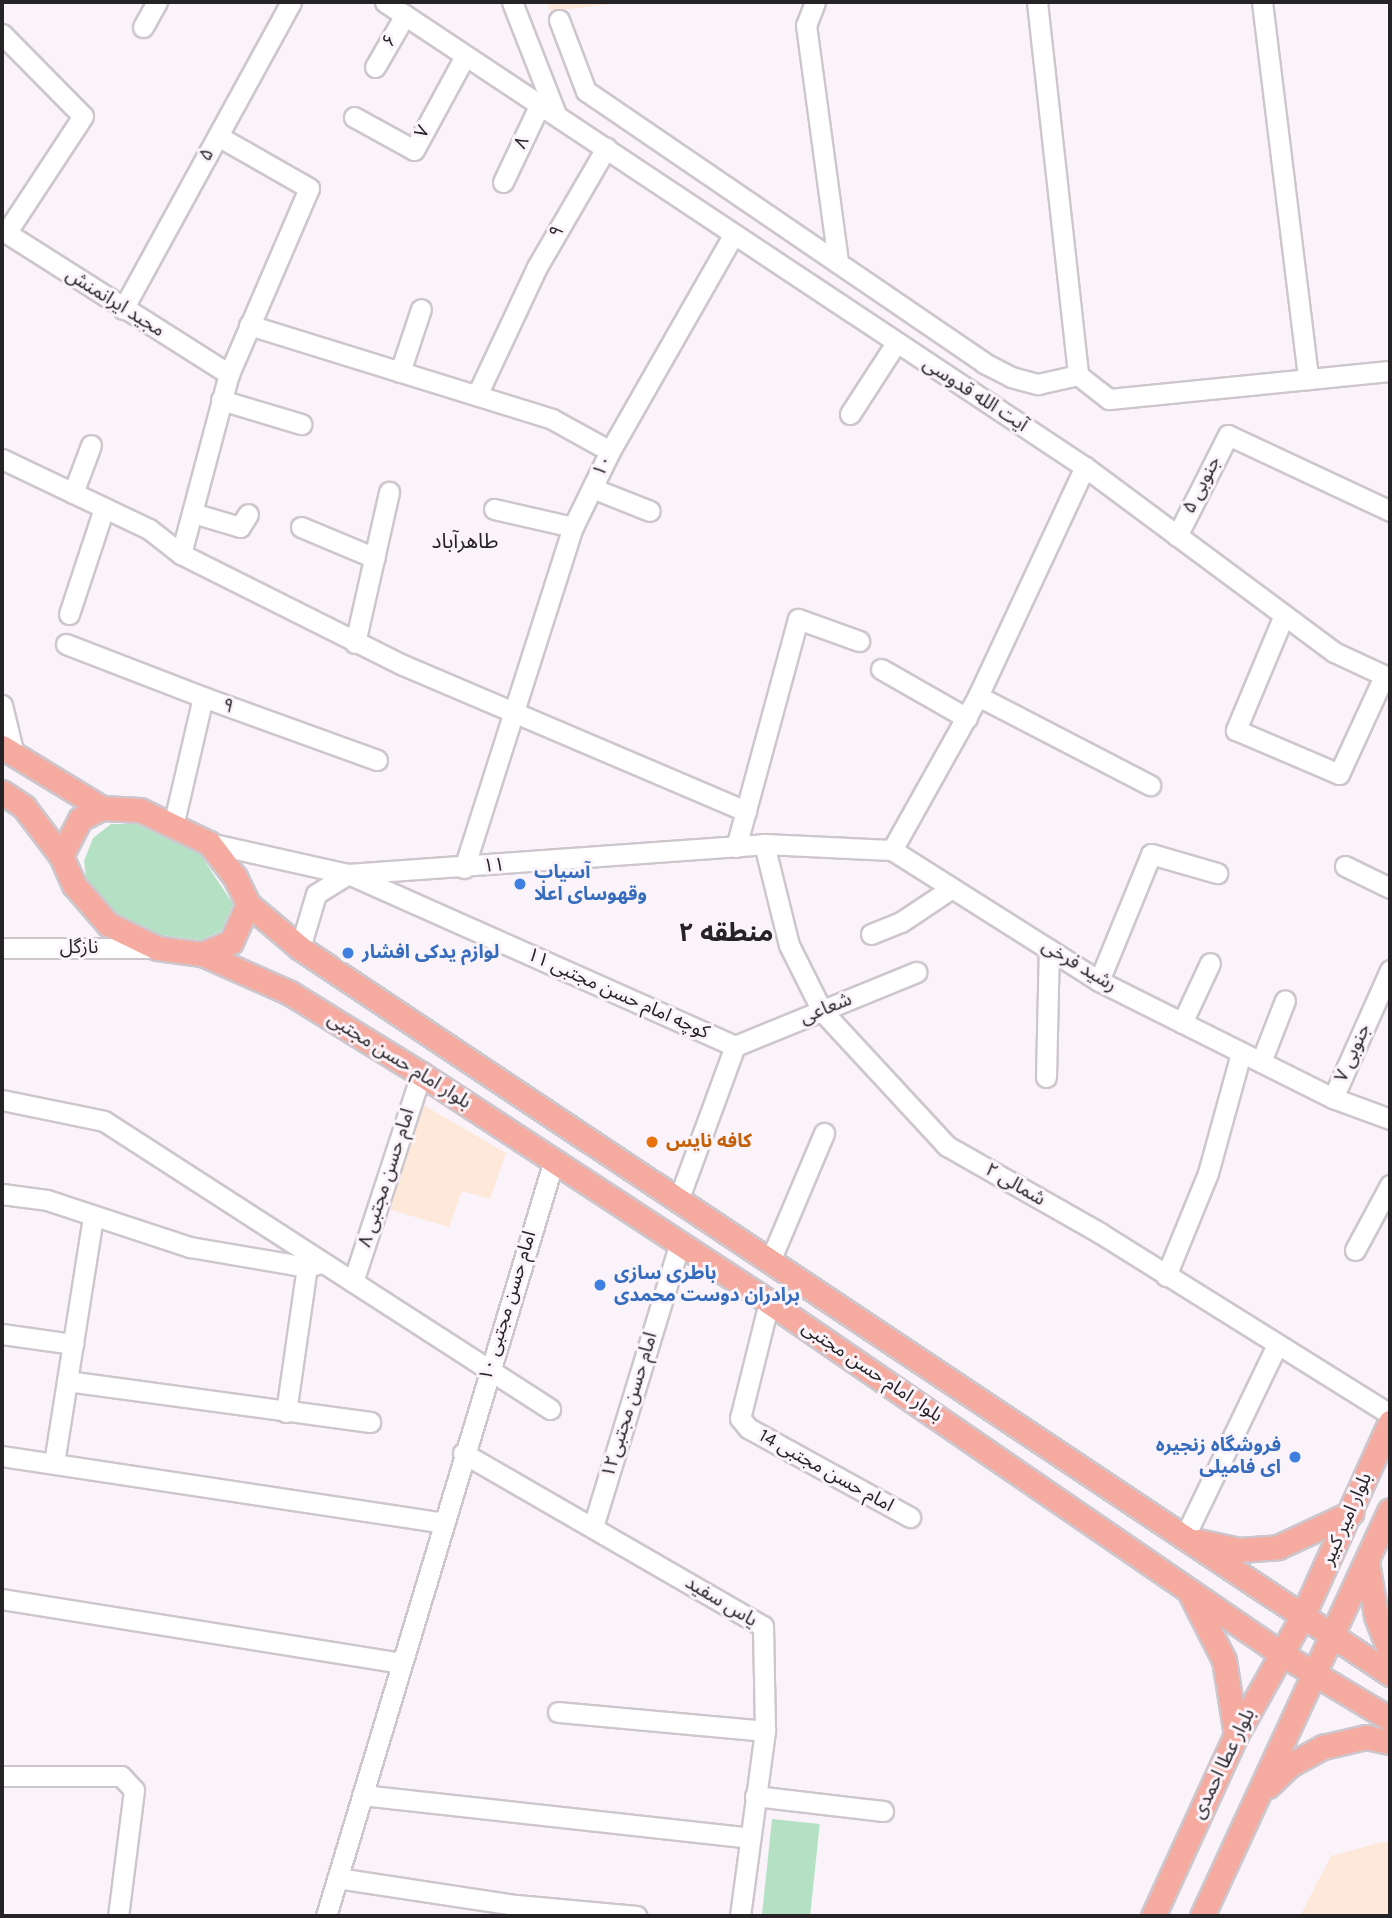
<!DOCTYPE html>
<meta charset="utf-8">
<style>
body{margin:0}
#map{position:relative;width:1392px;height:1918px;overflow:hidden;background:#faf4fa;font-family:Karla,"Noto Sans Arabic",sans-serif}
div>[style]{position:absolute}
.education>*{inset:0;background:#fde8d9}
.green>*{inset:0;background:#b4e1c4;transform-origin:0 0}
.roads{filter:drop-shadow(2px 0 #cdc7cd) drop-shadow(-2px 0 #cdc7cd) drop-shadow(0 2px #cdc7cd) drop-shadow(0 -2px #cdc7cd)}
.minor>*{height:19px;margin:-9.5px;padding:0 9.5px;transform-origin:9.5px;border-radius:9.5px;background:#fff}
.major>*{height:23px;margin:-11.5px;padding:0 11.5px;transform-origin:11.5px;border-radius:11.5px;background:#f6aba0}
.dots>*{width:19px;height:19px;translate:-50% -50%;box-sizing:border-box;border:4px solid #faf4fa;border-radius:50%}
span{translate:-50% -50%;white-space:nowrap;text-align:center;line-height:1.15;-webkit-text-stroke:6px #faf4fa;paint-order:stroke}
.street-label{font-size:19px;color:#252325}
.shop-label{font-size:19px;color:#366cbe;font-weight:700}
.left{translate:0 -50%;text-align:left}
.right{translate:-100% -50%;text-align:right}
.food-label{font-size:19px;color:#c56008;font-weight:700}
.neighbourhood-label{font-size:21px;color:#252325}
.district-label{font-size:26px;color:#252325;font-weight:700}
.frame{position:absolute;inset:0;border:4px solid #252325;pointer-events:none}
</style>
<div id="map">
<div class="education">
<div style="clip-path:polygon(547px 2px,632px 2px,550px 11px)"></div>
<div style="clip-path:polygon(420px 1103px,506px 1153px,490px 1199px,462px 1191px,449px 1227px,388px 1209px)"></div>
<div style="clip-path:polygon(1390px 1840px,1390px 1916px,1300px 1916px,1331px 1856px)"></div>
</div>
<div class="green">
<div style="clip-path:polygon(111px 824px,136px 824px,200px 854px,233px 904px,221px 931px,200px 940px,161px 935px,116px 913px,86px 878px,84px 861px,93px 838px)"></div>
<div style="left:772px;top:1819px;width:48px;height:98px;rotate:6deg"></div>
</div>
<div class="roads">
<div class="minor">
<div style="left:385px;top:2px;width:840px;rotate:33.6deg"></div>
<div style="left:1085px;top:467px;width:310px;rotate:36.6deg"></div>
<div style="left:1334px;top:652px;width:62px;rotate:24.9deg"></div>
<div style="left:512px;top:2px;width:120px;rotate:68.6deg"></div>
<div style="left:815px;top:2px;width:25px;rotate:111deg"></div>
<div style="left:806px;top:25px;width:240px;rotate:82.3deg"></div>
<div style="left:1037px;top:2px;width:375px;rotate:83.7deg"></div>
<div style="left:1262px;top:2px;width:380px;rotate:83deg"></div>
<div style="left:559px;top:20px;width:76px;rotate:69.2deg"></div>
<div style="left:586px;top:91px;width:482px;rotate:34.3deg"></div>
<div style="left:984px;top:363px;width:30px;rotate:27deg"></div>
<div style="left:1011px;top:377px;width:28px;rotate:15deg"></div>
<div style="left:1038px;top:384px;width:41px;rotate:-12.7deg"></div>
<div style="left:1078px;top:375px;width:39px;rotate:38deg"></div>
<div style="left:1109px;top:399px;width:282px;rotate:-5.7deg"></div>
<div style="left:143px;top:27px;width:29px;rotate:-61deg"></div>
<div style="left:2px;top:34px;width:115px;rotate:45.4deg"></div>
<div style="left:83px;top:116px;width:140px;rotate:123.3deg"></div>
<div style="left:375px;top:67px;width:60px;rotate:-60deg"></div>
<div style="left:354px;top:117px;width:68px;rotate:28.8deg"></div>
<div style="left:414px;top:150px;width:107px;rotate:-61.5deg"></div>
<div style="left:503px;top:182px;width:86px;rotate:-64.6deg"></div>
<div style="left:2px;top:230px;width:269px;rotate:32.4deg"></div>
<div style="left:123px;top:309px;width:350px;rotate:-61.3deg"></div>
<div style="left:249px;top:325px;width:317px;rotate:17.2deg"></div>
<div style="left:552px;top:419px;width:66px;rotate:28.9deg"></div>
<div style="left:400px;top:372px;width:66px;rotate:-71.6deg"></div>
<div style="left:477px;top:395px;width:141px;rotate:-64.9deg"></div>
<div style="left:537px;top:267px;width:138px;rotate:-59.9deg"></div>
<div style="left:221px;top:400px;width:84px;rotate:16.7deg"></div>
<div style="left:850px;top:414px;width:85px;rotate:-57.1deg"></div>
<div style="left:2px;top:459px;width:163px;rotate:25.5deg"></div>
<div style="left:149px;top:529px;width:41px;rotate:38deg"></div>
<div style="left:181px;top:554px;width:248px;rotate:26.6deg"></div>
<div style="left:403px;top:665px;width:373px;rotate:23.1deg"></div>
<div style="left:592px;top:488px;width:62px;rotate:21.6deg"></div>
<div style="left:73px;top:493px;width:51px;rotate:-69.4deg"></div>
<div style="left:494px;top:509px;width:81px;rotate:12.8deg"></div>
<div style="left:193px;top:513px;width:49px;rotate:16.6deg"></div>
<div style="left:240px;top:527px;width:15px;rotate:-58deg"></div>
<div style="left:301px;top:527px;width:80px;rotate:22.7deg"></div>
<div style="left:1177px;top:536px;width:113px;rotate:-63.2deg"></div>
<div style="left:1228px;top:435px;width:179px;rotate:25.1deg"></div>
<div style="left:181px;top:554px;width:186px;rotate:-75.1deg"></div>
<div style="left:229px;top:374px;width:202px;rotate:-66.7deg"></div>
<div style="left:309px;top:188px;width:105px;rotate:-150.3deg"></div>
<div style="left:69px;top:614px;width:112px;rotate:-71.7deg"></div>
<div style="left:1284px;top:615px;width:125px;rotate:112.7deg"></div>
<div style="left:1236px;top:730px;width:112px;rotate:23.1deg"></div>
<div style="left:1339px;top:774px;width:108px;rotate:-65.3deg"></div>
<div style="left:355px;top:643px;width:155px;rotate:-77.3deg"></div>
<div style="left:66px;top:644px;width:147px;rotate:21.1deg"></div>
<div style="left:881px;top:669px;width:99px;rotate:29.7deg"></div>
<div style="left:978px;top:696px;width:194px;rotate:27.4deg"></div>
<div style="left:2px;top:705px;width:51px;rotate:76.5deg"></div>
<div style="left:173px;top:826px;width:132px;rotate:-76.9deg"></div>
<div style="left:203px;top:697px;width:185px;rotate:19.9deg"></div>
<div style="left:209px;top:843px;width:142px;rotate:12.6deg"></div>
<div style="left:348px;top:874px;width:417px;rotate:-4.1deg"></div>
<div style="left:764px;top:844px;width:128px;rotate:2.7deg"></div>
<div style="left:892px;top:850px;width:245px;rotate:32.3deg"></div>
<div style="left:1099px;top:981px;width:262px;rotate:26.6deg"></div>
<div style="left:1333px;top:1098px;width:61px;rotate:20.2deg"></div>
<div style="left:764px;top:844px;width:104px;rotate:76.1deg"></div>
<div style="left:789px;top:945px;width:74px;rotate:63.4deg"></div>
<div style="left:822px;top:1011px;width:184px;rotate:47.2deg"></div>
<div style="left:947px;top:1146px;width:176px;rotate:29.6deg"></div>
<div style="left:1100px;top:1233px;width:342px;rotate:32deg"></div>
<div style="left:736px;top:847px;width:236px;rotate:-74.8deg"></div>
<div style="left:798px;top:619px;width:65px;rotate:19.8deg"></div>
<div style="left:892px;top:850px;width:176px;rotate:-60.8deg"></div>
<div style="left:978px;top:696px;width:253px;rotate:-65deg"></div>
<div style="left:1345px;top:866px;width:50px;rotate:26.1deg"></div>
<div style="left:464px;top:868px;width:358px;rotate:-72.3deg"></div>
<div style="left:573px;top:527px;width:85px;rotate:-64deg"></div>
<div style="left:610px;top:451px;width:250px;rotate:-60.3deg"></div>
<div style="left:353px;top:876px;width:418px;rotate:24deg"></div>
<div style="left:871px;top:934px;width:32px;rotate:-22deg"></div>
<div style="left:901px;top:922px;width:61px;rotate:-33.7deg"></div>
<div style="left:2px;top:948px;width:153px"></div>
<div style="left:300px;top:948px;width:56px;rotate:-73.5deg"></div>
<div style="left:316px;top:894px;width:38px;rotate:-32deg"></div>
<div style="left:1099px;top:981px;width:137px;rotate:-67.7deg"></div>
<div style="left:1151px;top:854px;width:69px;rotate:16.1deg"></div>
<div style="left:1182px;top:1023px;width:66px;rotate:-65deg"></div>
<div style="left:735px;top:1046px;width:196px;rotate:-22.2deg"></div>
<div style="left:1261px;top:1062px;width:66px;rotate:-68.8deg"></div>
<div style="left:1046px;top:1077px;width:128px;rotate:-88.7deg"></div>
<div style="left:1333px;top:1098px;width:140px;rotate:-66deg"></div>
<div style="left:2px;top:1100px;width:104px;rotate:11.6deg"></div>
<div style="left:104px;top:1121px;width:531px;rotate:32.85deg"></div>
<div style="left:2px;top:1194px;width:45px;rotate:7.6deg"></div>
<div style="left:47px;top:1200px;width:151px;rotate:18.2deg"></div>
<div style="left:190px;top:1247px;width:119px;rotate:9.7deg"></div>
<div style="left:307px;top:1267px;width:15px;rotate:-16deg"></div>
<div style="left:679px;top:1198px;width:162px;rotate:-69.8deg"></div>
<div style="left:1355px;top:1250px;width:74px;rotate:-61.7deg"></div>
<div style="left:770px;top:1261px;width:139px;rotate:-67.1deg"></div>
<div style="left:1166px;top:1276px;width:111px;rotate:-67.8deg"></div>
<div style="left:1208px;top:1173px;width:124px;rotate:-74.6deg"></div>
<div style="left:353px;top:1282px;width:219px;rotate:-71.9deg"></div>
<div style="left:769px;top:1302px;width:120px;rotate:104deg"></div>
<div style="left:740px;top:1418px;width:13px;rotate:51deg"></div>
<div style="left:748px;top:1428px;width:185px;rotate:28.8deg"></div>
<div style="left:2px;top:1334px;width:72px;rotate:8deg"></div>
<div style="left:67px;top:1381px;width:306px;rotate:7.7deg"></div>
<div style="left:286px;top:1412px;width:147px;rotate:-81.8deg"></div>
<div style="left:463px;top:1453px;width:346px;rotate:30deg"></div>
<div style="left:763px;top:1626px;width:105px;rotate:88.9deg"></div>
<div style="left:765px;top:1731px;width:187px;rotate:97.7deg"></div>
<div style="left:2px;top:1456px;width:446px;rotate:8.6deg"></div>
<div style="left:54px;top:1463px;width:249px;rotate:-81deg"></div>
<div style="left:593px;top:1527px;width:297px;rotate:-73deg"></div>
<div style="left:1184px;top:1538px;width:214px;rotate:-64.3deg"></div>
<div style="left:2px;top:1599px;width:404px;rotate:9.1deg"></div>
<div style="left:558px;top:1712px;width:208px;rotate:5.2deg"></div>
<div style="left:2px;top:1776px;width:119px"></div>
<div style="left:121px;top:1776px;width:19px;rotate:47deg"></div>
<div style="left:134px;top:1790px;width:127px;rotate:97.2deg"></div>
<div style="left:362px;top:1795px;width:390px;rotate:6.3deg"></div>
<div style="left:755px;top:1796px;width:129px;rotate:6.7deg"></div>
<div style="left:337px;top:1878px;width:181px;rotate:8.6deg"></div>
<div style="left:516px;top:1905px;width:121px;rotate:5.2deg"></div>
<div style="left:326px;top:1916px;width:790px;rotate:-73.22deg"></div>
</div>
<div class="major">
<div style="left:2px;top:747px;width:117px;rotate:31.4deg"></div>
<div style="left:102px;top:808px;width:38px;rotate:3deg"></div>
<div style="left:140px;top:810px;width:76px;rotate:25.6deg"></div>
<div style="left:209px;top:843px;width:43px;rotate:52.6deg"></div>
<div style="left:235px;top:877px;width:30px;rotate:64deg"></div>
<div style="left:248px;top:904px;width:42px;rotate:114.1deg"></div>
<div style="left:231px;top:942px;width:31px;rotate:158deg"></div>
<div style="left:202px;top:954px;width:45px;rotate:-172.4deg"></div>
<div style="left:157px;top:948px;width:55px;rotate:-153.9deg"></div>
<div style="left:108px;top:924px;width:52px;rotate:-131.1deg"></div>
<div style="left:74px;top:885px;width:32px;rotate:-114deg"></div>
<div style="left:61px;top:856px;width:42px;rotate:-62.8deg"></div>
<div style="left:80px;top:819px;width:25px;rotate:-27deg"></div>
<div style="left:2px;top:792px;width:27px;rotate:34deg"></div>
<div style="left:24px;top:807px;width:61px;rotate:52.9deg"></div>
<div style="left:248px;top:904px;width:68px;rotate:40.2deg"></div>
<div style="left:300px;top:948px;width:1310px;rotate:33.67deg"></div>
<div style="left:202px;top:954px;width:96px;rotate:23.9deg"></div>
<div style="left:290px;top:993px;width:154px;rotate:31.7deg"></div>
<div style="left:421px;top:1074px;width:416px;rotate:33.2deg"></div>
<div style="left:769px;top:1302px;width:620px;rotate:34.48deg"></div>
<div style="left:1280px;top:1653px;width:128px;rotate:31deg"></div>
<div style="left:1198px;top:1541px;width:42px;rotate:12.4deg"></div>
<div style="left:1239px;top:1550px;width:39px;rotate:-4deg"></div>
<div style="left:1278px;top:1547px;width:81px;rotate:-25deg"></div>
<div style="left:1367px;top:1562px;width:55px;rotate:80.5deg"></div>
<div style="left:1376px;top:1616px;width:39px;rotate:69deg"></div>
<div style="left:1189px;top:1591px;width:77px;rotate:63.1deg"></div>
<div style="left:1224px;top:1660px;width:76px;rotate:80.9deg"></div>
<div style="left:1268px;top:1786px;width:30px;rotate:-44deg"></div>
<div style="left:1290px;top:1765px;width:38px;rotate:-29deg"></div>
<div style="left:1323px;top:1747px;width:44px;rotate:-13.1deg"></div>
<div style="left:1366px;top:1737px;width:25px;rotate:12deg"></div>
<div style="left:1153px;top:1916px;width:199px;rotate:-65.4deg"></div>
<div style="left:1236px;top:1735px;width:137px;rotate:-60.8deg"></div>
<div style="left:1303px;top:1615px;width:212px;rotate:-65.7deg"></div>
<div style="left:1202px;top:1916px;width:447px;rotate:-65.2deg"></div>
</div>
</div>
<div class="dots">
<div style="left:520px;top:884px;background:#3f7fe0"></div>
<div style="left:348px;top:953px;background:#3f7fe0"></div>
<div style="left:652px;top:1142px;background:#e8710a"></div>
<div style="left:600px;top:1285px;background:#3f7fe0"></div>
<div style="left:1295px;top:1457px;background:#3f7fe0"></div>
</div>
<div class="street-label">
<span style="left:390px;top:41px;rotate:-59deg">۶</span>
<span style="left:423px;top:132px;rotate:-61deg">۷</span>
<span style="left:522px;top:143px;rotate:-65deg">۸</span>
<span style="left:207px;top:155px;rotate:-61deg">۵</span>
<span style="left:557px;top:232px;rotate:-60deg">۹</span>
<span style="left:115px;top:303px;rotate:32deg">مجید ایرانمنش</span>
<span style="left:975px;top:395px;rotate:33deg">آیت الله قدوسی</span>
<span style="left:603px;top:466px;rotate:-63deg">۱۰</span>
<span style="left:1202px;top:485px;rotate:-63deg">۵ جنوبی</span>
<span style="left:228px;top:706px;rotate:20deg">۹</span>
<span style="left:494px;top:866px;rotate:-4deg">۱۱</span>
<span style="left:79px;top:948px">نازگل</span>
<span style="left:1079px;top:966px;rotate:31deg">رشید فرخی</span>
<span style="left:618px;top:994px;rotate:24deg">کوچه امام حسن مجتبی ۱۱</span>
<span style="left:826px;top:1009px;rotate:-22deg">شعاعی</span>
<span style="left:1353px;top:1053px;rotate:-66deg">۷ جنوبی</span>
<span style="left:399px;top:1061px;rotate:32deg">بلوار امام حسن مجتبی</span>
<span style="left:387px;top:1178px;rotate:-72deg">امام حسن مجتبی ۸</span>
<span style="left:1015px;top:1185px;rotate:30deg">۲ شمالی</span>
<span style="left:508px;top:1306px;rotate:-73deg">امام حسن مجتبی ۱۰</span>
<span style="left:872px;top:1372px;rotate:34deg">بلوار امام حسن مجتبی</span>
<span style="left:630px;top:1405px;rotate:-73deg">امام حسن مجتبی۱۲</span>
<span style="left:826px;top:1471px;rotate:29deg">امام حسن مجتبی 14</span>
<span style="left:1347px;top:1519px;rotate:-66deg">بلوار امیر کبیر</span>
<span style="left:721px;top:1602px;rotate:31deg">یاس سفید</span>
<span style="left:1224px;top:1764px;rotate:-64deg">بلوار عطا احمدی</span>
</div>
<div class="shop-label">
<span class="left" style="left:534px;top:884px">آسیاب<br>وقهوسای اعلا</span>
<span class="left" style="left:362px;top:953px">لوازم یدکی افشار</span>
<span class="left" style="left:614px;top:1285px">باطری سازی<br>برادران دوست محمدی</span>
<span class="right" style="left:1281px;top:1457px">فروشگاه زنجیره<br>ای فامیلی</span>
</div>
<div class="food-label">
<span class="left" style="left:666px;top:1142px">کافه نایس</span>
</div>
<div class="neighbourhood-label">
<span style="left:465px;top:541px">طاهرآباد</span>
</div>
<div class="district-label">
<span style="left:726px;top:933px">منطقه ۲</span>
</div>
<div class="frame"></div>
</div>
